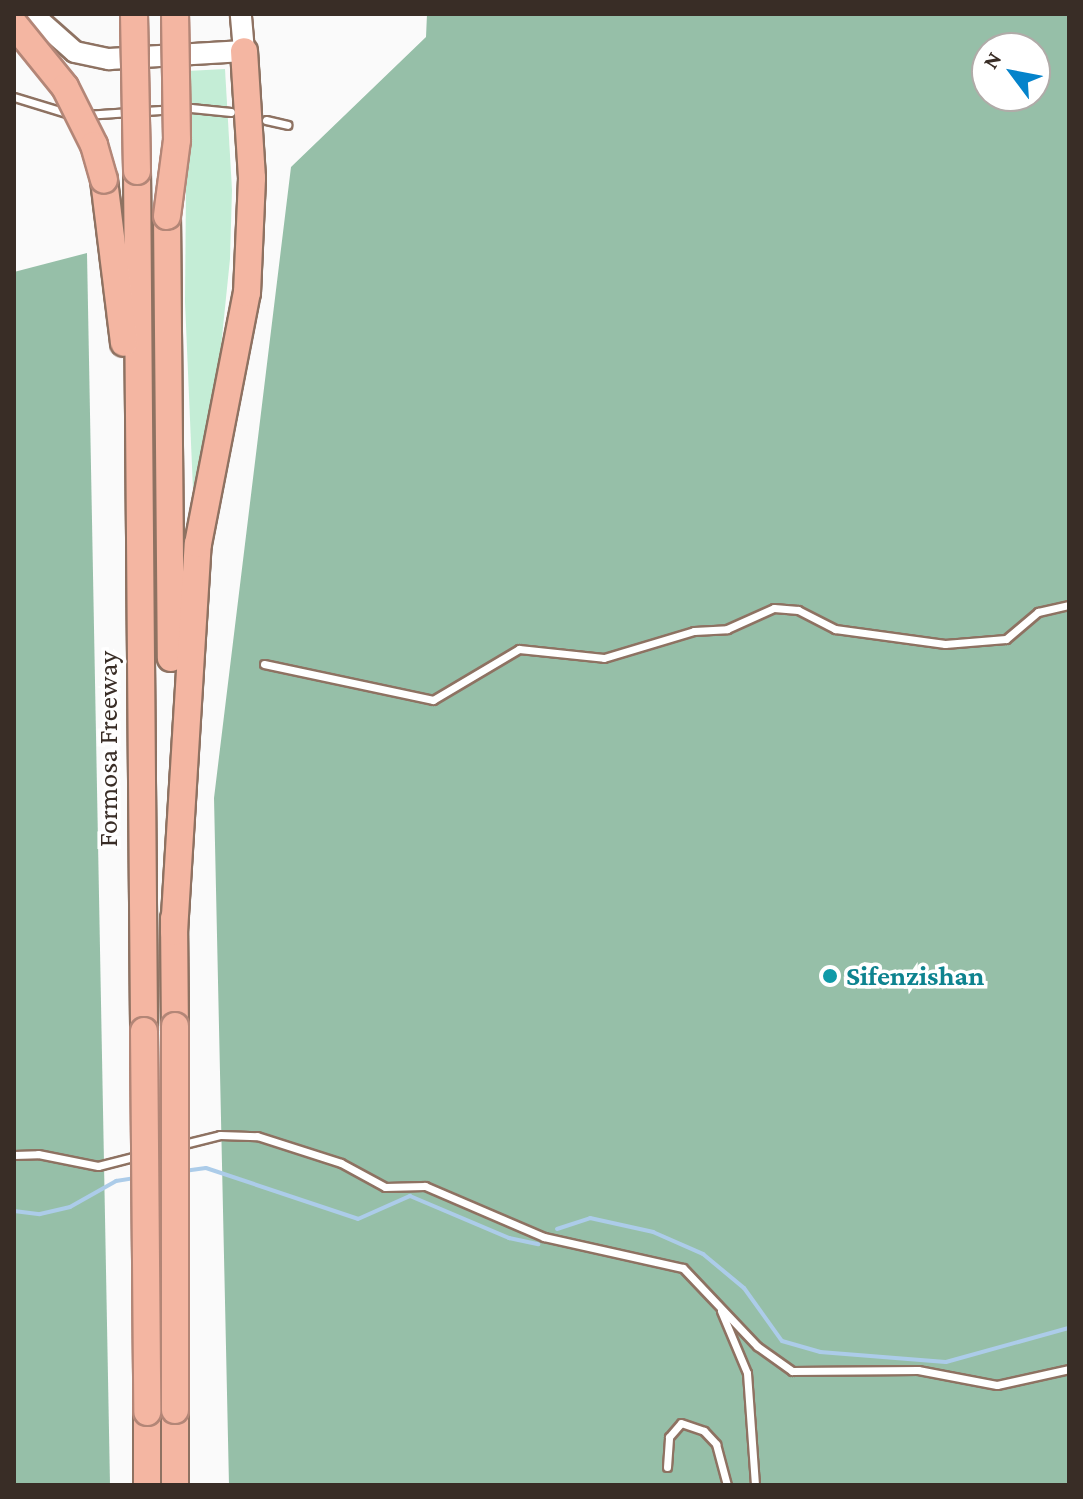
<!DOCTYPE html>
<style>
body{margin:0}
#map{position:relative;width:1083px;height:1499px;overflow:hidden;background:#fafafa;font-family:"Crimson Pro",serif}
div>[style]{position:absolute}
.green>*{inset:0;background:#c4edd6}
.forest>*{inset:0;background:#96bfa8}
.stream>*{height:4px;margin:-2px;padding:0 2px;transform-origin:2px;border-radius:2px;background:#accce9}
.roads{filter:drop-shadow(2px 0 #8e7262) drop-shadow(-2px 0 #8e7262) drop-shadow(0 2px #8e7262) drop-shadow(0 -2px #8e7262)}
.service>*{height:7px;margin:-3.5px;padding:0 3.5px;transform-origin:3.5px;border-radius:3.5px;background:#fff}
.secondary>*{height:20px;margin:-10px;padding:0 10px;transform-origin:10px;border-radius:10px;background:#fff}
.motorway>*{height:26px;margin:-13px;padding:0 13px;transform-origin:13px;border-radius:13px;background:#f4b6a2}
.bridges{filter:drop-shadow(2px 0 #b38677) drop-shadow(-2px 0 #b38677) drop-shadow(0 2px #b38677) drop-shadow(0 -2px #b38677)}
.motorway-bridge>*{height:26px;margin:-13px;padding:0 13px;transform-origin:13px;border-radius:13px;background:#f4b6a2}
.dots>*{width:22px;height:22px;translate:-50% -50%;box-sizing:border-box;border:4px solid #fff;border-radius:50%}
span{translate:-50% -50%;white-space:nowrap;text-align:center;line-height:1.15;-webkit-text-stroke:7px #fff;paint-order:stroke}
.street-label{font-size:28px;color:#392d26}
.culture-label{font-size:28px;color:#0d838f;font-weight:700}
.left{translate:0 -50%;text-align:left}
.frame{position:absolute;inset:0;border:16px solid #392d26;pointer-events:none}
.north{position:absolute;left:971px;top:32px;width:80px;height:80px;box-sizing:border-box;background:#fff;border:2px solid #b0aba8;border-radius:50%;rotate:302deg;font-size:22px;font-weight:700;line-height:32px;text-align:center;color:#392d26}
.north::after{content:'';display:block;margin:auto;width:28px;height:36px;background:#0483cb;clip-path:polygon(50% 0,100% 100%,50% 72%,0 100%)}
</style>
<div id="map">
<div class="green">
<div style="clip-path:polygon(225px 69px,232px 190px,230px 259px,219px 366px,193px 490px,185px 302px,187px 71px)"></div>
</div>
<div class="forest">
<div style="clip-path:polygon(evenodd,427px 14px,1069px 14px,1069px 1485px,229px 1485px,214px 798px,291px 167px,426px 37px,427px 14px,987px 48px,1035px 48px,1035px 96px,987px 96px,987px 48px)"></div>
<div style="clip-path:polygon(87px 253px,110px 1485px,14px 1485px,14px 272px)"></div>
</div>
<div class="stream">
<div style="left:184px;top:1171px;width:22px;rotate:-8deg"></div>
<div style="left:206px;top:1168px;width:160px;rotate:18.5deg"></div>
<div style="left:358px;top:1219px;width:57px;rotate:-23.9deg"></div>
<div style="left:410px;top:1196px;width:108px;rotate:23deg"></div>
<div style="left:509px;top:1238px;width:30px;rotate:12deg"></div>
<div style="left:14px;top:1211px;width:26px;rotate:7deg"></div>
<div style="left:40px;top:1214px;width:31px;rotate:-13deg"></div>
<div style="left:70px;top:1207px;width:53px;rotate:-29.5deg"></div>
<div style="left:116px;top:1181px;width:20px;rotate:-9deg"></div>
<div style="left:557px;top:1229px;width:35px;rotate:-18deg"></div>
<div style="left:590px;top:1218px;width:65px;rotate:12.5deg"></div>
<div style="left:653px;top:1232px;width:55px;rotate:23.7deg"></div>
<div style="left:703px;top:1254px;width:53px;rotate:39.7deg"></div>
<div style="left:744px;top:1288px;width:65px;rotate:54.4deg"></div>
<div style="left:782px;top:1341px;width:40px;rotate:16deg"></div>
<div style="left:820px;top:1352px;width:126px;rotate:4.5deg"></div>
<div style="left:946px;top:1362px;width:128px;rotate:-15.5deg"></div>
</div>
<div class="roads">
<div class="service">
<div style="left:14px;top:97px;width:62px;rotate:17deg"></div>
<div style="left:85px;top:115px;width:106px;rotate:-3.8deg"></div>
<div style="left:191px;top:108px;width:40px;rotate:5.7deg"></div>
<div style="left:266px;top:120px;width:22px;rotate:13deg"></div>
<div style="left:264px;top:664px;width:173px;rotate:12deg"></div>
<div style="left:433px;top:700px;width:100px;rotate:-30.7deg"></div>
<div style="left:519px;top:649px;width:85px;rotate:6deg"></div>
<div style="left:604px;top:658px;width:94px;rotate:-16.7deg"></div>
<div style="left:694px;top:631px;width:33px;rotate:-3deg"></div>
<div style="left:727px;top:629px;width:51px;rotate:-24.1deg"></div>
<div style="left:774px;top:608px;width:24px;rotate:5deg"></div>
<div style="left:798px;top:610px;width:42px;rotate:27.2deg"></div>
<div style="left:835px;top:629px;width:111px;rotate:7.8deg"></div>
<div style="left:945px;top:644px;width:61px;rotate:-4.7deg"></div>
<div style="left:1006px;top:639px;width:42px;rotate:-40.2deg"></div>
<div style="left:1038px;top:612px;width:32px;rotate:-13deg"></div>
<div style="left:180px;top:1145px;width:41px;rotate:-14deg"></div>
<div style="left:220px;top:1135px;width:37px;rotate:2deg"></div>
<div style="left:257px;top:1136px;width:88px;rotate:17.8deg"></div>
<div style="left:341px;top:1163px;width:50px;rotate:28.6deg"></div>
<div style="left:385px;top:1187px;width:40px;rotate:-1.4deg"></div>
<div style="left:425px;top:1186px;width:129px;rotate:23.2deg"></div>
<div style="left:544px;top:1237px;width:142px;rotate:12.6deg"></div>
<div style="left:683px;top:1268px;width:108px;rotate:46.5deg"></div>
<div style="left:757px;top:1346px;width:43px;rotate:35.5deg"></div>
<div style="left:792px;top:1371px;width:126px;rotate:-0.5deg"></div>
<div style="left:918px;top:1370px;width:80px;rotate:10.8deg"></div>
<div style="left:997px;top:1385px;width:74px;rotate:-12.5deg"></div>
<div style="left:14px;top:1155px;width:24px;rotate:-2deg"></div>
<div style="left:38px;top:1154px;width:61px;rotate:11.3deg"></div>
<div style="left:98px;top:1166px;width:72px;rotate:-14.4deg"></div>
<div style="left:721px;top:1311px;width:67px;rotate:67.2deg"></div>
<div style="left:747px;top:1373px;width:112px;rotate:85.9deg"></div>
<div style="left:667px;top:1467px;width:30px;rotate:-86deg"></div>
<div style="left:669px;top:1437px;width:18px;rotate:-49deg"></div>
<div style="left:681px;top:1423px;width:24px;rotate:19deg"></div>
<div style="left:704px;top:1431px;width:18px;rotate:47deg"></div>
<div style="left:716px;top:1444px;width:42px;rotate:75deg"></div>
</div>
<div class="secondary">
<div style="left:32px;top:14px;width:57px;rotate:41.5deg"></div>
<div style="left:75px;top:52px;width:35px;rotate:12deg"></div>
<div style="left:109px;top:59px;width:135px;rotate:-3.4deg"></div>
<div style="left:244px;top:51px;width:37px;rotate:-95deg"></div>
</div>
<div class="motorway">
<div style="left:137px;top:171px;width:860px;rotate:89.53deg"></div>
<div style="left:104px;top:180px;width:164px;rotate:83deg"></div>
<div style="left:167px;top:216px;width:442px;rotate:89.5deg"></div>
<div style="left:174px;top:918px;width:108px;rotate:89.5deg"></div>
<div style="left:174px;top:932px;width:389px;rotate:-86.5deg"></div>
<div style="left:198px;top:544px;width:256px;rotate:-79deg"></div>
<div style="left:247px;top:293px;width:115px;rotate:-87.5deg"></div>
<div style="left:252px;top:178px;width:127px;rotate:-93.6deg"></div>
<div style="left:175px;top:1410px;width:75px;rotate:90deg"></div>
<div style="left:147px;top:1485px;width:73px;rotate:-90deg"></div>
</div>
</div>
<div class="bridges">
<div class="motorway-bridge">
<div style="left:134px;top:14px;width:157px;rotate:88.9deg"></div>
<div style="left:14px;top:24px;width:81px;rotate:51deg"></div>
<div style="left:65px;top:87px;width:65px;rotate:63.4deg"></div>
<div style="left:94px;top:145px;width:36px;rotate:74deg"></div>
<div style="left:167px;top:216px;width:77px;rotate:-82.5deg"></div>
<div style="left:177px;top:140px;width:126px;rotate:-90.9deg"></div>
<div style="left:144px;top:1031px;width:381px;rotate:89.5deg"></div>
<div style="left:175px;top:1410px;width:384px;rotate:-90deg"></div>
</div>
</div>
<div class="dots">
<div style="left:830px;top:976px;background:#0f9aa8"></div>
</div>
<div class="street-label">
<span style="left:108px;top:749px;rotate:-90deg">Formosa Freeway</span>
</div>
<div class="culture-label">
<span class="left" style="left:846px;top:976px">Sifenzishan</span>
</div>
<div class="frame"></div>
<div class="north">N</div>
</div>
